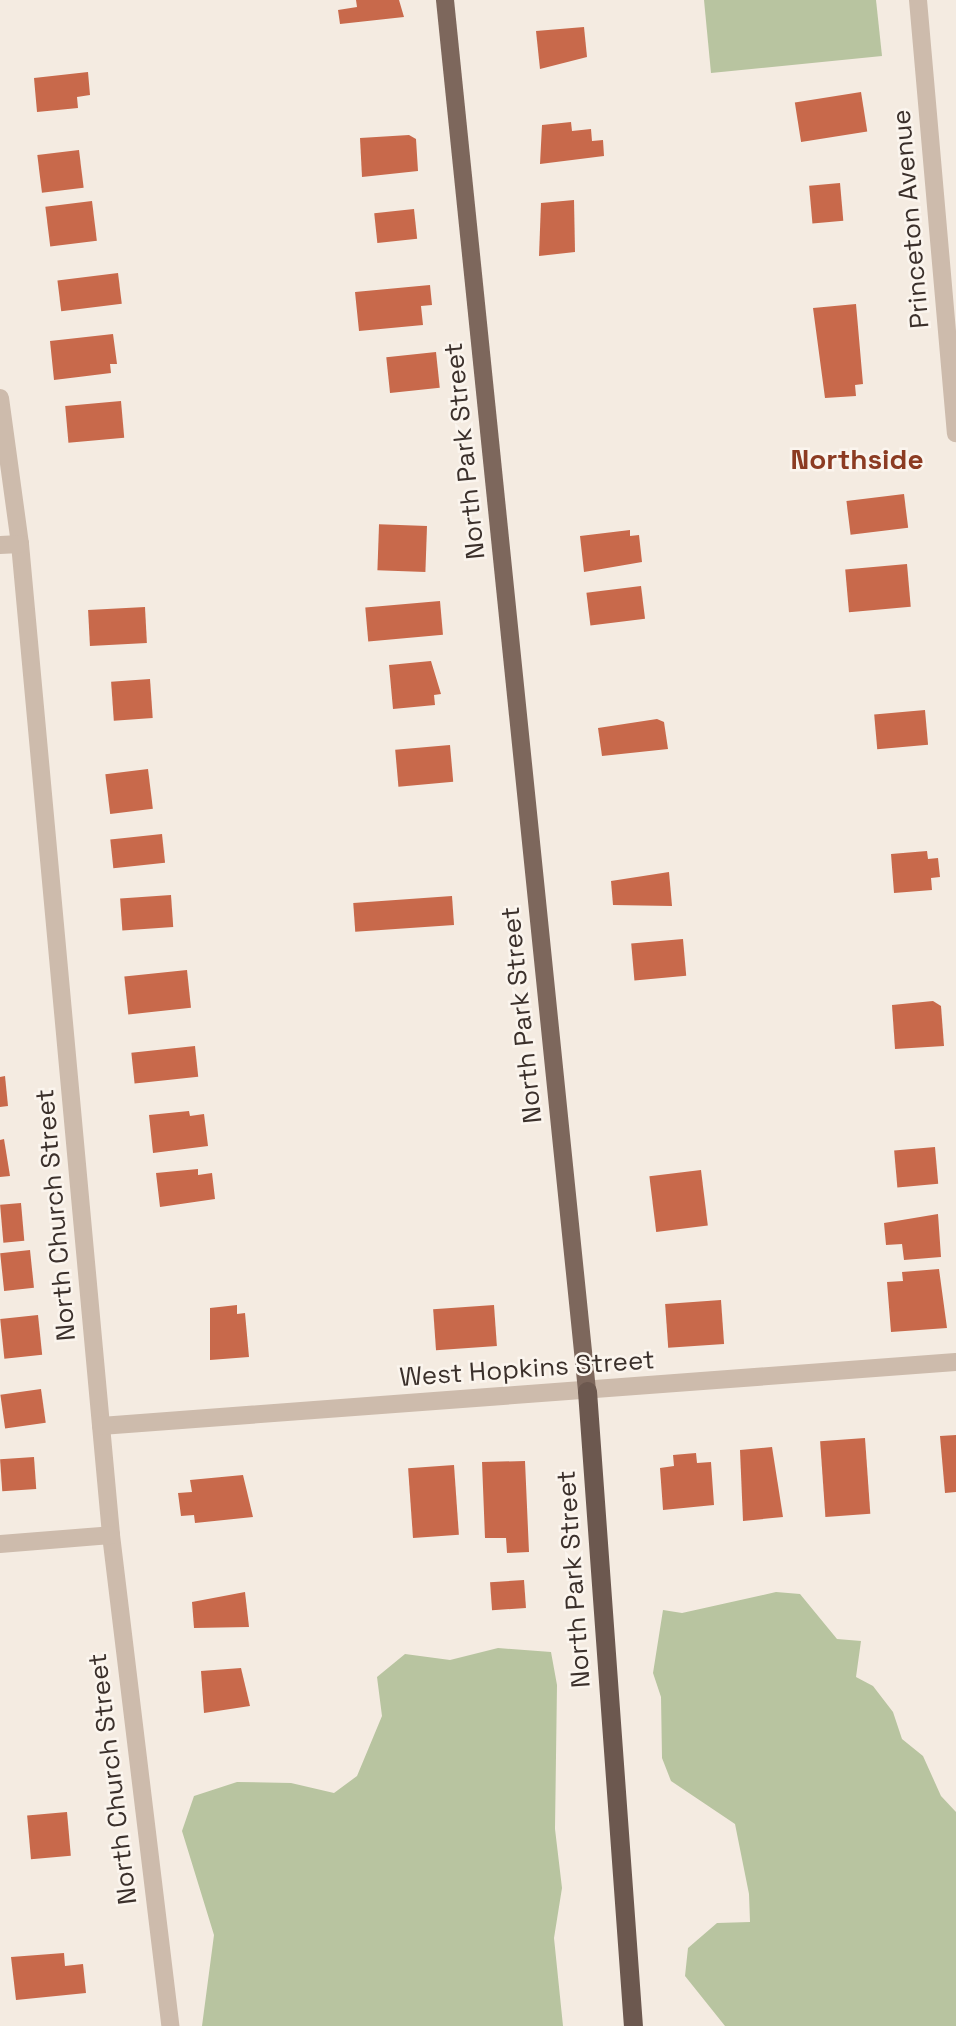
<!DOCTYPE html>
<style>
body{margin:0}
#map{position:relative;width:956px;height:2026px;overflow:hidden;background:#f4ebe1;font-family:"Space Grotesk",sans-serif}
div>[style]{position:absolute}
.green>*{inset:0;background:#b8c4a0}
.building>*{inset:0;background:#c8694b;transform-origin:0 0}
.minor>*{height:18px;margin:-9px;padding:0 9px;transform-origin:9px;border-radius:9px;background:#cdbbac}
.primary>*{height:18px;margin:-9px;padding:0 9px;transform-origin:9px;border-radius:9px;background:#7d675c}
.trunk>*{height:19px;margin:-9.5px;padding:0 9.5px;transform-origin:9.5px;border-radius:9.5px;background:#6c584f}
span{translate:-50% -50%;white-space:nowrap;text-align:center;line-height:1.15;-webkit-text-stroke:5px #fbf5ee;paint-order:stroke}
.street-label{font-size:26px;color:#3b302b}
.neighbourhood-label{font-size:28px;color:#8c3b22;font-weight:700}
</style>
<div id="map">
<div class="green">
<div style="clip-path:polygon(704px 0,876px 0,882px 56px,711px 73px)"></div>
<div style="clip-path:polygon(776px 1592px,800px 1594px,837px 1639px,861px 1641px,856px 1677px,873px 1686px,893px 1712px,902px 1739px,923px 1756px,941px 1796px,956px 1812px,956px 2026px,725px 2026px,685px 1976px,688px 1948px,717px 1923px,750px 1922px,749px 1894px,735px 1824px,671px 1781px,662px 1758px,661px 1697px,653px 1673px,663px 1610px,682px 1613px)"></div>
<div style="clip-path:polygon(498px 1648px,551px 1652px,557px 1685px,555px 1829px,562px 1888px,554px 1938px,563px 2026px,202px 2026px,214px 1935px,182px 1831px,194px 1796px,237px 1782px,291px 1783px,334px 1793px,357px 1776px,382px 1716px,377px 1677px,405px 1654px,450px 1660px)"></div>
</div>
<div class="building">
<div style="clip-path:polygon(356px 0,399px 0,404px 17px,340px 24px,338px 10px,357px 7px)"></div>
<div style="clip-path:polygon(584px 27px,587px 57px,540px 69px,536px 31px)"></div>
<div style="clip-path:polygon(88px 72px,90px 95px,77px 97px,78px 108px,37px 112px,34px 78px)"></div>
<div style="left:861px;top:92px;width:40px;height:67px;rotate:81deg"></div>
<div style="clip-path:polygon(571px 122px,572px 131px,591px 129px,592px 141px,603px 140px,604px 156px,540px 164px,542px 125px)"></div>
<div style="clip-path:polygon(409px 135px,416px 139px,418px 171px,362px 177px,360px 138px)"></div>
<div style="left:79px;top:150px;width:38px;height:42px;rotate:83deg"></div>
<div style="left:840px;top:183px;width:38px;height:31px;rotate:85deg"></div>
<div style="clip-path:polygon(574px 200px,575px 252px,539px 256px,541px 203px)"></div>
<div style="left:92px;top:201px;width:40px;height:47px;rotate:83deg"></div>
<div style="left:414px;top:209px;width:30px;height:40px;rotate:84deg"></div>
<div style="left:118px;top:273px;width:31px;height:61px;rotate:83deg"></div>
<div style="clip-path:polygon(430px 285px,432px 305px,421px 306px,423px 325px,359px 331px,355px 292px)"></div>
<div style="clip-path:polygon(856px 304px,863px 384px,855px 385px,856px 396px,825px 398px,813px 308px)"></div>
<div style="clip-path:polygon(113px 334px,117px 364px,110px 364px,111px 373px,54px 380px,50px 341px)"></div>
<div style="left:436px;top:352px;width:36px;height:50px;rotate:84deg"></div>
<div style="left:121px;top:401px;width:37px;height:56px;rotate:85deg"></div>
<div style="left:904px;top:494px;width:34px;height:58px;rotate:83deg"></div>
<div style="left:427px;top:526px;width:46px;height:48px;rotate:92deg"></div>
<div style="clip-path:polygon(630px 530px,630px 536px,639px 535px,642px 562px,584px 572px,580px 536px)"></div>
<div style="left:907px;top:564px;width:43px;height:62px;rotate:85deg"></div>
<div style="left:641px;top:586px;width:33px;height:55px;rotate:83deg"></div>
<div style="left:440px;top:601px;width:34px;height:75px;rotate:85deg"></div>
<div style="left:145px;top:607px;width:36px;height:57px;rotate:87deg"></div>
<div style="clip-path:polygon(431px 661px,441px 694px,434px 695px,435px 705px,393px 709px,389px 665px)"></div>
<div style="left:150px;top:679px;width:39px;height:39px;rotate:86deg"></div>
<div style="left:925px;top:710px;width:35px;height:51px;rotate:85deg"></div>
<div style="clip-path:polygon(657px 719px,664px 722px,668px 749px,602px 756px,598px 728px)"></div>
<div style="left:450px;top:745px;width:37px;height:55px;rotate:85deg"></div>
<div style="left:148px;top:769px;width:40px;height:43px;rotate:83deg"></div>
<div style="left:162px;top:834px;width:29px;height:52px;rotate:84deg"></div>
<div style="clip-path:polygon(927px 851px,928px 859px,938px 858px,940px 877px,931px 878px,932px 890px,894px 893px,891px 854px)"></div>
<div style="clip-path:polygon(669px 872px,672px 906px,613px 905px,611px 881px)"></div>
<div style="left:171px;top:895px;width:32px;height:51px;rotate:86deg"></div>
<div style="left:452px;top:896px;width:29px;height:99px;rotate:86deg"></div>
<div style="left:683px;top:939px;width:37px;height:52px;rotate:85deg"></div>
<div style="left:187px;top:970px;width:38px;height:63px;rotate:84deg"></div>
<div style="clip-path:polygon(933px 1001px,941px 1006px,944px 1046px,895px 1049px,892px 1005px)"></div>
<div style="left:195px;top:1046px;width:31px;height:64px;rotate:84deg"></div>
<div style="clip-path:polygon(5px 1076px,8px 1106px,0 1107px,0 1077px)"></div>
<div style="clip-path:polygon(189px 1111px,190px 1116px,204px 1114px,208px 1146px,153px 1153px,149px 1115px)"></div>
<div style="clip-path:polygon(4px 1139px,10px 1176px,0 1177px,0 1140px)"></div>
<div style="left:935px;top:1147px;width:37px;height:41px;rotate:85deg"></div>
<div style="clip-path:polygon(198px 1169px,198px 1175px,212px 1173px,215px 1199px,160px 1207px,156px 1173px)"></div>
<div style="left:701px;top:1170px;width:56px;height:52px;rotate:83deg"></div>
<div style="left:21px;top:1203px;width:38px;height:21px;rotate:85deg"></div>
<div style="clip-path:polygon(938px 1214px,941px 1257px,904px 1260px,902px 1244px,886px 1245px,884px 1223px)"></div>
<div style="left:30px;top:1250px;width:38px;height:30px;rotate:84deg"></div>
<div style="clip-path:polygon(939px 1269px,947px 1328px,891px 1332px,887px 1282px,903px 1281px,902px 1272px)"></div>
<div style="left:721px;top:1300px;width:44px;height:56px;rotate:86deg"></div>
<div style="clip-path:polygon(237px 1305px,237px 1314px,245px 1313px,249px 1357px,210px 1360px,210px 1308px)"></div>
<div style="left:494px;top:1305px;width:41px;height:61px;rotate:86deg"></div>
<div style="left:38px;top:1315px;width:40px;height:38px;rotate:84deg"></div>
<div style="left:41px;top:1389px;width:34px;height:41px;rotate:82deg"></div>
<div style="clip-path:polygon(956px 1435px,956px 1492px,945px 1493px,940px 1436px)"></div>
<div style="left:865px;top:1438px;width:76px;height:45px;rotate:86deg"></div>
<div style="clip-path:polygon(772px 1447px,783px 1517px,743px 1521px,740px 1450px)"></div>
<div style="clip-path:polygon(696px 1453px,697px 1463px,711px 1462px,714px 1505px,663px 1510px,660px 1468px,674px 1466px,673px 1455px)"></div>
<div style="left:34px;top:1457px;width:32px;height:34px;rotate:86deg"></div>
<div style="clip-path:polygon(525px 1461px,529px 1552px,507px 1553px,506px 1538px,485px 1538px,482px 1462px)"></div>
<div style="left:454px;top:1465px;width:70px;height:46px;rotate:86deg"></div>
<div style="clip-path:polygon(243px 1475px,253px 1517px,195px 1523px,194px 1515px,181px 1516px,178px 1493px,192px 1492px,190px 1480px)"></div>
<div style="left:524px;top:1580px;width:28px;height:34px;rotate:86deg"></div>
<div style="clip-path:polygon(245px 1592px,249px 1627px,194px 1628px,192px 1602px)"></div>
<div style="clip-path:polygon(241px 1668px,250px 1706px,204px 1713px,201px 1671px)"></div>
<div style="left:67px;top:1812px;width:44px;height:40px;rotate:85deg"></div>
<div style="clip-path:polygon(64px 1953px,65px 1966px,83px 1964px,86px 1993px,16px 2000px,11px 1957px)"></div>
</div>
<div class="minor">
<div style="left:918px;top:0;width:435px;rotate:85deg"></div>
<div style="left:0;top:398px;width:147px;rotate:82.2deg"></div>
<div style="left:20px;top:544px;width:995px;rotate:84.75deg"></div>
<div style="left:111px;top:1535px;width:495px;rotate:83.1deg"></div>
<div style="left:0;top:545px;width:20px;rotate:-3deg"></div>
<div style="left:101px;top:1426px;width:857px;rotate:-4.28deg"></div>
<div style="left:0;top:1544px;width:111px;rotate:-4.6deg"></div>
</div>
<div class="primary">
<div style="left:445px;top:0;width:1398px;rotate:84.17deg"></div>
</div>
<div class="trunk">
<div style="left:587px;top:1391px;width:637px;rotate:85.86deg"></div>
</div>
<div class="street-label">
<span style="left:911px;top:219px;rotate:-95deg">Princeton Avenue</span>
<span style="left:465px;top:451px;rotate:-96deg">North Park Street</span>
<span style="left:522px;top:1015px;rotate:-96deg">North Park Street</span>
<span style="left:56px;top:1215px;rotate:-95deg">North Church Street</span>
<span style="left:527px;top:1369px;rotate:-4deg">West Hopkins Street</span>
<span style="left:574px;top:1579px;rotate:-94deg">North Park Street</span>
<span style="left:113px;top:1779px;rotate:-97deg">North Church Street</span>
</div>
<div class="neighbourhood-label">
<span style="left:857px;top:459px">Northside</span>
</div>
</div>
